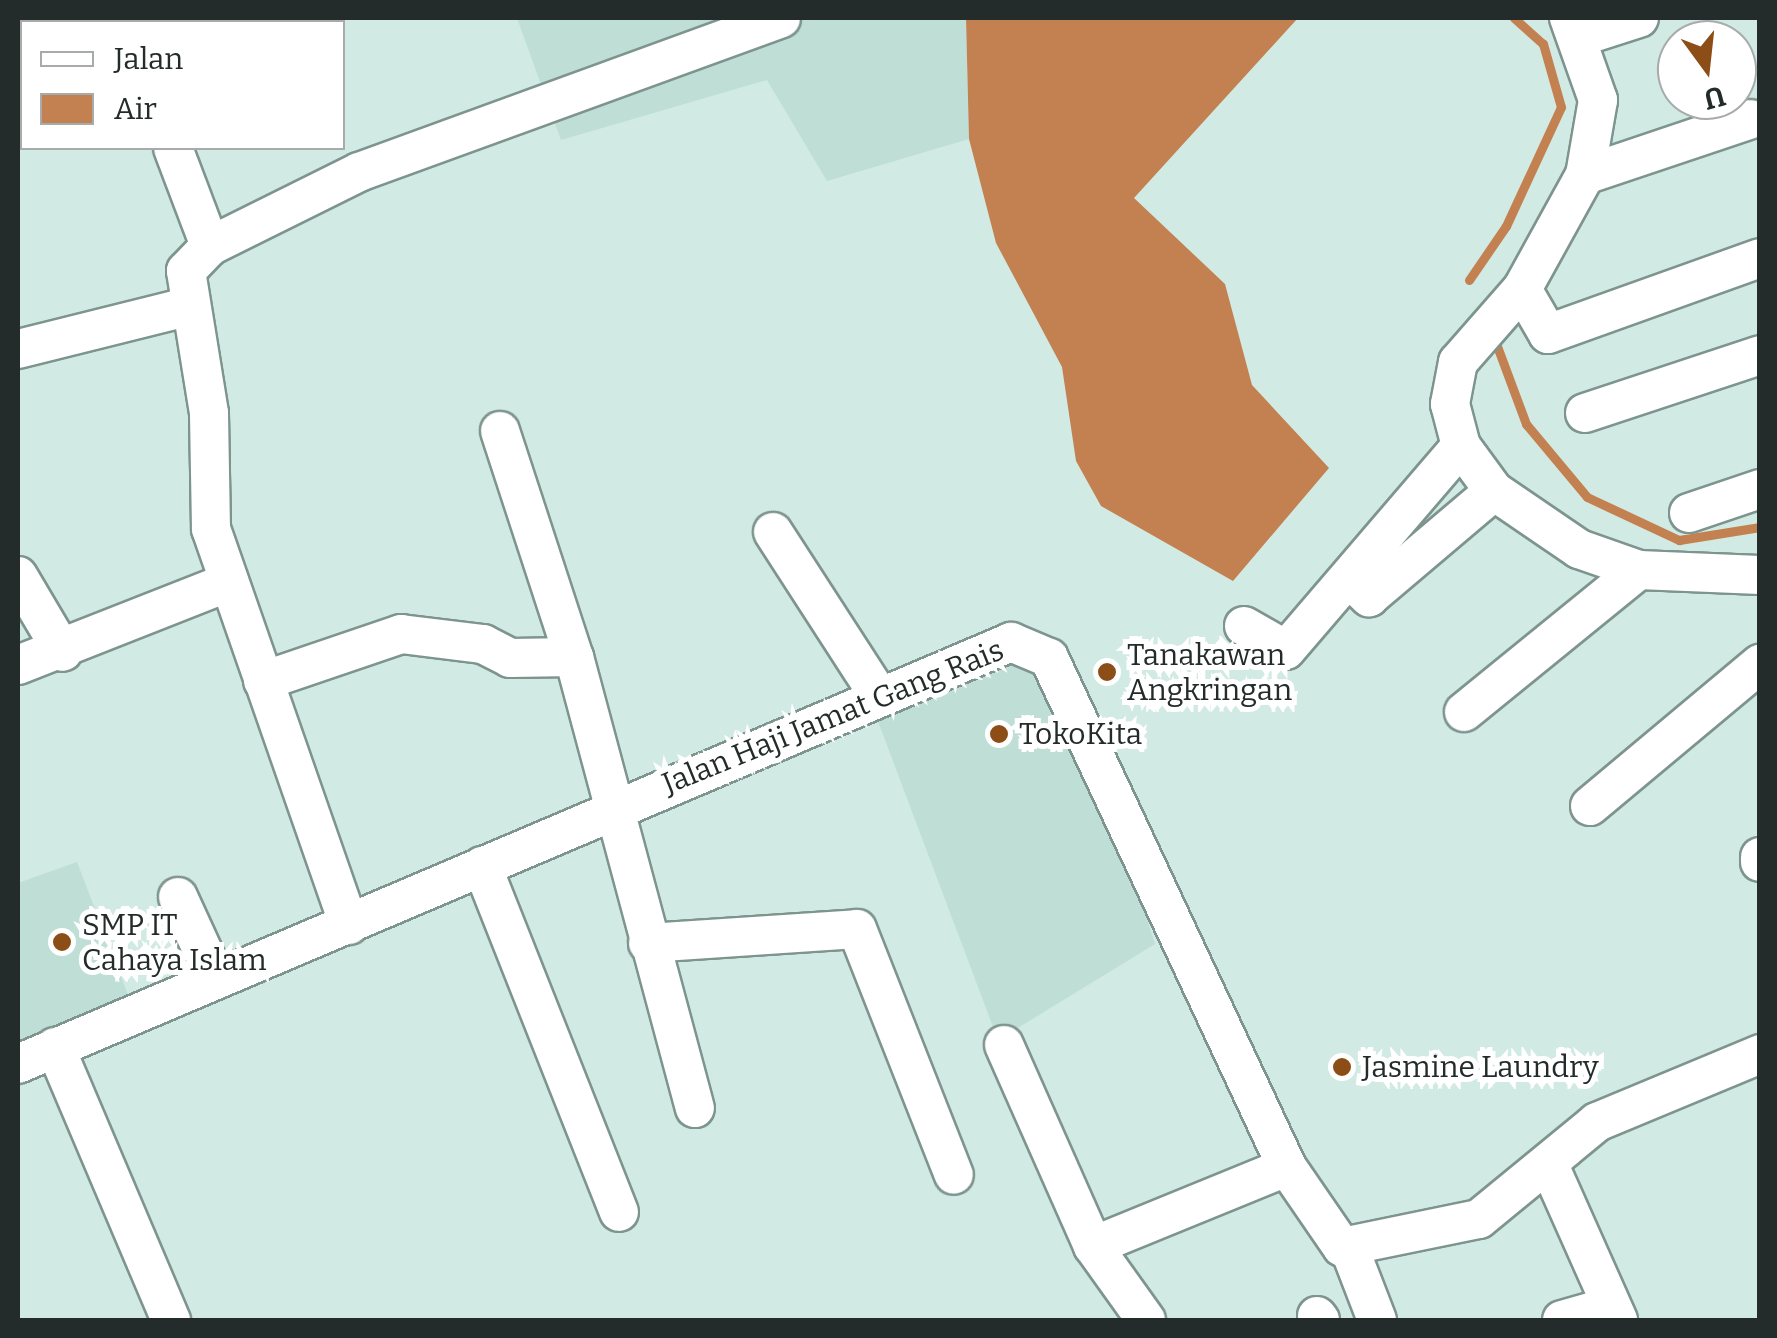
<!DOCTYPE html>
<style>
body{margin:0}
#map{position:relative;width:1777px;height:1338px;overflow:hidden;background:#d1eae3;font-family:Bitter,serif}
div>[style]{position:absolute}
.built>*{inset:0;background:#beded6}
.water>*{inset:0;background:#c38051}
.stream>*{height:9px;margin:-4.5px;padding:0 4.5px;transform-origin:4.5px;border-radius:4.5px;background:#c38051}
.roads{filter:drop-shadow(2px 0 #7e948e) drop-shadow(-2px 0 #7e948e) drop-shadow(0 2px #7e948e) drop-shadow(0 -2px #7e948e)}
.minor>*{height:38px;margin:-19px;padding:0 19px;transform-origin:19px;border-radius:19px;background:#fff}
.dots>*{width:28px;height:28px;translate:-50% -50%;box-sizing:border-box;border:5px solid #fff;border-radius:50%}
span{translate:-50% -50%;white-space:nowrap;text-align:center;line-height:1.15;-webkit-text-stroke:10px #fff;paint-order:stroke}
.poi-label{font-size:30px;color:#232c2a}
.left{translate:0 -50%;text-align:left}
.street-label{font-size:30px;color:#232c2a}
.frame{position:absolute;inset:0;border:20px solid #232c2a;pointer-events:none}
.legend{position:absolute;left:20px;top:20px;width:325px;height:130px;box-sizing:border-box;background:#fff;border:2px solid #a7abaa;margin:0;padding:12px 18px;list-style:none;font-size:30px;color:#232c2a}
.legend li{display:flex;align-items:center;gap:20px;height:50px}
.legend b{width:50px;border:2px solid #a7abaa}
.north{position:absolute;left:1657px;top:20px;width:100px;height:100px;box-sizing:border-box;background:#fff;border:2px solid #a7abaa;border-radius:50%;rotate:165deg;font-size:28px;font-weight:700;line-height:40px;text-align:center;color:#232c2a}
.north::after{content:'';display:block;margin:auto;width:35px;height:45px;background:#8d4d17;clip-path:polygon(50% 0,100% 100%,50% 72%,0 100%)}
</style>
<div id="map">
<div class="built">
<div style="clip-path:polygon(517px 18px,966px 18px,969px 139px,827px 181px,767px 80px,561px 140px)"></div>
<div style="clip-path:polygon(981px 651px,1066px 668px,1155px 944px,998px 1040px,873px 708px)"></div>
<div style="clip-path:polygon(77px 862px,130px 1000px,18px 1048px,18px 883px)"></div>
</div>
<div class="water">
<div style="clip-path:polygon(966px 18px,1298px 18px,1134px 198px,1225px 284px,1252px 385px,1329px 468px,1233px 581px,1101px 506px,1076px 461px,1062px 367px,996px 243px,969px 139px)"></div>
</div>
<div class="stream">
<div style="left:1469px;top:280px;width:65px;rotate:-55.6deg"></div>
<div style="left:1506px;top:226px;width:131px;rotate:-65.2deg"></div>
<div style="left:1561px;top:107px;width:66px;rotate:-105.9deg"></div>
<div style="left:1543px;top:44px;width:39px;rotate:-138deg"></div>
<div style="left:1497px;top:346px;width:83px;rotate:69.6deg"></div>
<div style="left:1526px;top:424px;width:95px;rotate:50.1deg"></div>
<div style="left:1587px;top:497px;width:102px;rotate:25.1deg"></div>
<div style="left:1679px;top:540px;width:82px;rotate:-9.1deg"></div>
</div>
<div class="roads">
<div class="minor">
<div style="left:99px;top:18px;width:4px;rotate:63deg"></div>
<div style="left:1569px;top:18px;width:87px;rotate:70.5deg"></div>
<div style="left:1598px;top:100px;width:76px;rotate:99.8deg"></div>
<div style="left:1585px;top:175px;width:130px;rotate:118.9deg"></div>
<div style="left:1522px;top:289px;width:97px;rotate:131.2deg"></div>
<div style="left:1458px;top:362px;width:43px;rotate:100.8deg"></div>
<div style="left:1450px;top:404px;width:43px;rotate:75.3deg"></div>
<div style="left:1461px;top:446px;width:56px;rotate:53.7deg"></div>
<div style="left:1494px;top:491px;width:103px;rotate:34.3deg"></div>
<div style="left:1579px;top:549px;width:64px;rotate:19.3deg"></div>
<div style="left:1639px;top:570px;width:121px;rotate:2.4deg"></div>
<div style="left:1580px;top:37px;width:62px;rotate:-17.9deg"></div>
<div style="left:173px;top:148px;width:105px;rotate:69.3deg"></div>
<div style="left:1585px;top:175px;width:175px;rotate:-18.6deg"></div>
<div style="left:1522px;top:289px;width:52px;rotate:60deg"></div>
<div style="left:1548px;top:334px;width:225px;rotate:-19.7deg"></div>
<div style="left:18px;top:349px;width:178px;rotate:-14deg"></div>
<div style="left:1585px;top:413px;width:184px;rotate:-18.3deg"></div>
<div style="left:500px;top:431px;width:238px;rotate:71.9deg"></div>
<div style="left:574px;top:657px;width:467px;rotate:75deg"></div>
<div style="left:1689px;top:513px;width:75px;rotate:-18.7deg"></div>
<div style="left:773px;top:532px;width:192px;rotate:57.1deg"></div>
<div style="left:18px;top:576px;width:88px;rotate:59.4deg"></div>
<div style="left:1349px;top:578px;width:28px;rotate:44deg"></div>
<div style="left:1369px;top:597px;width:164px;rotate:-40.3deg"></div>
<div style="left:1244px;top:626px;width:48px;rotate:29.7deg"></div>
<div style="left:1286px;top:650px;width:269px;rotate:-49.4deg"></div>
<div style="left:18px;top:665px;width:227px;rotate:-21.5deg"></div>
<div style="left:263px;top:681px;width:146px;rotate:-18.8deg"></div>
<div style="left:401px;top:634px;width:83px;rotate:7deg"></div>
<div style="left:483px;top:644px;width:30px;rotate:27deg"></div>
<div style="left:510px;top:658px;width:64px;rotate:-0.9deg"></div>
<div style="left:1464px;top:712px;width:225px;rotate:-39.1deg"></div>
<div style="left:1590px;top:806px;width:222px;rotate:-39.9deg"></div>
<div style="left:1760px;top:857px;width:5px;rotate:90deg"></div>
<div style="left:482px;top:866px;width:372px;rotate:68.4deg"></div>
<div style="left:178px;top:897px;width:91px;rotate:65.4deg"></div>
<div style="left:349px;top:925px;width:419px;rotate:-109.2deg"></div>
<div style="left:211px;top:529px;width:116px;rotate:-91deg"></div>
<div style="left:209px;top:413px;width:144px;rotate:-99.2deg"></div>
<div style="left:186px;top:271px;width:35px;rotate:-46deg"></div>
<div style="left:210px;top:246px;width:166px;rotate:-26.4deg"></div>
<div style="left:359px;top:172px;width:449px;rotate:-20deg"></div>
<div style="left:648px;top:943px;width:209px;rotate:-3.8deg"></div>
<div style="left:857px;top:929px;width:264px;rotate:68.5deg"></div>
<div style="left:1004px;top:1045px;width:220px;rotate:66.1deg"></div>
<div style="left:1093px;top:1246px;width:91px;rotate:54.4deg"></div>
<div style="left:55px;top:1047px;width:297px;rotate:67deg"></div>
<div style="left:18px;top:1064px;width:1079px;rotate:-23.02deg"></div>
<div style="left:1011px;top:642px;width:41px;rotate:22.8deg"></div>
<div style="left:1049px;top:658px;width:562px;rotate:64.94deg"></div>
<div style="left:1287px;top:1167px;width:97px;rotate:55.5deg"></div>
<div style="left:1342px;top:1247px;width:140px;rotate:-11.6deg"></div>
<div style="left:1479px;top:1219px;width:153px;rotate:-39.4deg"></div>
<div style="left:1597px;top:1122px;width:177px;rotate:-22.6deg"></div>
<div style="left:1549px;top:1165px;width:170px;rotate:66deg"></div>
<div style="left:1093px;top:1246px;width:209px;rotate:-22.2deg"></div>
<div style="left:1350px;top:1250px;width:75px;rotate:68.9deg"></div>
<div style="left:1317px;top:1316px;width:5px;rotate:53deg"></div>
<div style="left:1562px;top:1320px;width:51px;rotate:-15.9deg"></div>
</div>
</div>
<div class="dots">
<div style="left:1107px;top:672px;background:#8d4d17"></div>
<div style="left:999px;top:734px;background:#8d4d17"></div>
<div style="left:62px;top:942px;background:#8d4d17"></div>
<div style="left:1342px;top:1067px;background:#8d4d17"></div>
</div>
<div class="poi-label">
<span class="left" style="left:1127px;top:672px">Tanakawan<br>Angkringan</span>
<span class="left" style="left:1019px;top:734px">TokoKita</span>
<span class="left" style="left:82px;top:942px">SMP IT<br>Cahaya Islam</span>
<span class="left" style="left:1362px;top:1067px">Jasmine Laundry</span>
</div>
<div class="street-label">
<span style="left:833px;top:717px;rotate:-22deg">Jalan Haji Jamat Gang Rais</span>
</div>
<div class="frame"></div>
<ul class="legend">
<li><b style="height:12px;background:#fff"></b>Jalan</li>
<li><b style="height:28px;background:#c38051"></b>Air</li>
</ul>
<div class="north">U</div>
</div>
